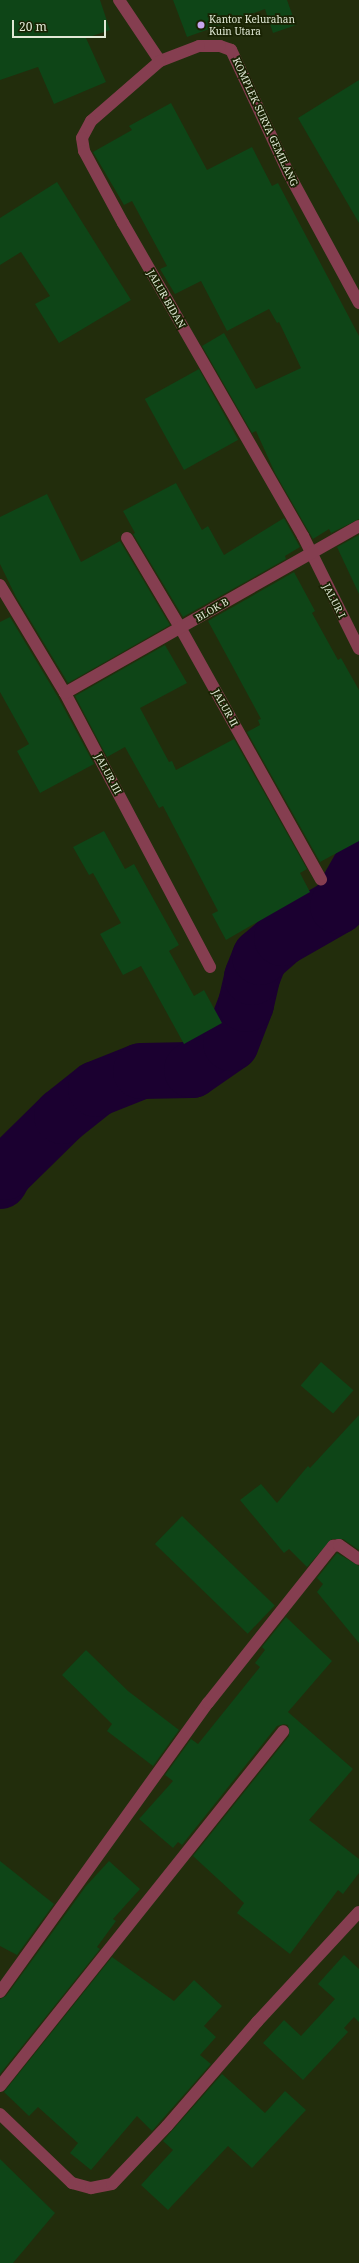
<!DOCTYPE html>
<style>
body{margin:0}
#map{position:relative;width:359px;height:2263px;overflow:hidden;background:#222d0c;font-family:"Noto Serif",serif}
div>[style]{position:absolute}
.river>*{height:56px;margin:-28px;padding:0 28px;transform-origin:28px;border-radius:28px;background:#1b0030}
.building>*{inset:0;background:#0e4517;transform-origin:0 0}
.minor>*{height:12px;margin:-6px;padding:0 6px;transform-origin:6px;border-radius:6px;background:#853e50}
.dots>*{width:11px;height:11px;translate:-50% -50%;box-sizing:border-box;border:2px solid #192303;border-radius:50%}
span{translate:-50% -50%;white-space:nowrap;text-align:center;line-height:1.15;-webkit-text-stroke:3.5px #192303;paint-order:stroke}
.poi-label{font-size:10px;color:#e0e8d5}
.left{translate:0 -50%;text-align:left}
.street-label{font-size:10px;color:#e0e8d5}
.scale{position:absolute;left:12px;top:20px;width:94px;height:18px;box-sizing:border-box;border:2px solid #e0e8d5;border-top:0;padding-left:5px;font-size:12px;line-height:14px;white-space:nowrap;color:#e0e8d5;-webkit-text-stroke:3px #192303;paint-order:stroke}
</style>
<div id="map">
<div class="river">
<div style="left:0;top:1181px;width:10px;rotate:-61deg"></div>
<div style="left:5px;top:1172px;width:80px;rotate:-44.5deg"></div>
<div style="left:62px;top:1116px;width:43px;rotate:-38.5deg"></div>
<div style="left:96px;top:1089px;width:48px;rotate:-21.8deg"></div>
<div style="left:141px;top:1071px;width:51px;rotate:-1.1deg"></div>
<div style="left:192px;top:1070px;width:47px;rotate:-34.7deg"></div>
<div style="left:231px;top:1043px;width:42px;rotate:-69deg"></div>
<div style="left:246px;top:1004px;width:28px;rotate:-77deg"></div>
<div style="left:252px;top:977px;width:22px;rotate:-68deg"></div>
<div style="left:260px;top:957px;width:29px;rotate:-41deg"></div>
<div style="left:282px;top:938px;width:64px;rotate:-29.7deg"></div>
<div style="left:338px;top:906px;width:43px;rotate:-60.4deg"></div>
</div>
<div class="building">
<div style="clip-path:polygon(0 0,100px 0,110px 30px,86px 38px,106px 82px,54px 104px,38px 67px,0 80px)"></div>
<div style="clip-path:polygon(173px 0,287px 0,296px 25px,273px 33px,265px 9px,187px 37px)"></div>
<div style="clip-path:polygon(359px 80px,359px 223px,298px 118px)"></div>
<div style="clip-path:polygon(171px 103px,207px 170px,252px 147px,272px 186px,278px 183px,359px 336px,359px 519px,331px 533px,329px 529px,313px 539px,275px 473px,256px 431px,252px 433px,202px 346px,224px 333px,256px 389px,301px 368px,279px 322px,277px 323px,269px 309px,227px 331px,201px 281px,175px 294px,160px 269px,167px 266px,132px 201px,124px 205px,93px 152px,132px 130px,129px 126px)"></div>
<div style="clip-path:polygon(57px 182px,131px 300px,59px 343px,35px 304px,50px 296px,21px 252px,0 265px,0 218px)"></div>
<div style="left:199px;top:369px;width:81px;height:62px;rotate:61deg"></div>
<div style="clip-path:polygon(176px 483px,202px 530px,208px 526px,224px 555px,284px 518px,300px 547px,285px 556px,286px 559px,183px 617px,133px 534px,135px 533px,123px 511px)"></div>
<div style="clip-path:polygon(47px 494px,81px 562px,120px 541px,170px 625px,68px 683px,16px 597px,0 564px,0 517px)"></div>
<div style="clip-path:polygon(359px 535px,359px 594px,337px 547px)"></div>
<div style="clip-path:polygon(294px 572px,315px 611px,312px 613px,338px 660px,341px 658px,359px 690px,359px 841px,320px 862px,247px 732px,260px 725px,258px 720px,261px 719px,208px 621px)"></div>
<div style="clip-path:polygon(10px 617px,58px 697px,94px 764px,40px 793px,17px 751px,29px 744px,0 692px,0 622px)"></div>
<div style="clip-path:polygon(165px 645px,187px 683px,140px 708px,169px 762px,172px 761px,176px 770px,234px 739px,307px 869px,300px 873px,310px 892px,226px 940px,212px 914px,218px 911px,163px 806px,159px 808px,125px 747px,107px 757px,75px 696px)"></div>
<div style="clip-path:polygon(104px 831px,125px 869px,134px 864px,179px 945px,169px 951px,194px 996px,204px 990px,222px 1023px,184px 1044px,141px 966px,123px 975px,100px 934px,121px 923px,93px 873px,89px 875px,73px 847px)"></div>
<div style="left:321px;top:1362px;width:43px;height:31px;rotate:41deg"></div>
<div style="clip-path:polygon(359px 1415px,359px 1550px,343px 1539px,332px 1539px,307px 1567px,289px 1549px,284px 1553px,240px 1500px,261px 1484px,277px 1503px,308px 1466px,310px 1468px)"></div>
<div style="left:182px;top:1516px;width:129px;height:39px;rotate:44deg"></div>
<div style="clip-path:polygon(337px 1553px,359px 1566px,359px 1643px,317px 1592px,323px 1584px,317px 1578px)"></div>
<div style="clip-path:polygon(286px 1617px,332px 1661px,288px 1712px,353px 1769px,309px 1820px,359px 1859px,359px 1873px,343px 1894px,338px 1890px,290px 1954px,237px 1913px,244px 1903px,193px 1856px,289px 1736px,288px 1725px,284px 1724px,277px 1726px,182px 1845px,178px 1842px,173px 1848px,139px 1819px,173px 1781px,165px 1775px,191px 1739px,198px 1744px,260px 1667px,255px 1663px,265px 1650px,262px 1647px)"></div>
<div style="clip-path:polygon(86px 1650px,128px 1691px,179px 1730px,153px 1766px,107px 1731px,112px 1724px,62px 1675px)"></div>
<div style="clip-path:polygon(0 1861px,54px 1904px,17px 1955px,0 1946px)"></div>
<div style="clip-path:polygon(109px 1861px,140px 1889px,113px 1919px,116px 1921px,97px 1947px,100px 1949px,0 2074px,0 1999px,6px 1996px,86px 1886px)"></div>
<div style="clip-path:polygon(344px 1955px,359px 1969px,359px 2022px,354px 2017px,344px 2028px,348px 2032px,303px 2080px,263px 2043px,284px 2020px,301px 2036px,335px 1999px,318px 1984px)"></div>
<div style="clip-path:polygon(112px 1957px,174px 2001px,194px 1980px,222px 2006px,204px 2026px,216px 2037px,200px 2055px,211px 2064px,152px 2131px,137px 2116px,91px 2170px,70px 2153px,78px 2143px,38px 2107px,29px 2116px,4px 2092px)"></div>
<div style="clip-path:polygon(222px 2074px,265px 2113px,285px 2091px,306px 2110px,252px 2168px,228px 2146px,168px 2210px,141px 2185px,173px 2150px,163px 2141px)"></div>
<div style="clip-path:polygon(0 2159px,55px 2213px,13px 2263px,0 2263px)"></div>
</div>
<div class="minor">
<div style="left:119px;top:0;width:73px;rotate:56.1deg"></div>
<div style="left:359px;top:303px;width:149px;rotate:-118.5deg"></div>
<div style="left:288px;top:172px;width:135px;rotate:-115deg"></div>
<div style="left:231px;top:50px;width:12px;rotate:-160deg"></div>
<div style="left:220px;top:46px;width:21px;rotate:180deg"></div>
<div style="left:199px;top:46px;width:42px;rotate:159deg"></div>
<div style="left:160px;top:61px;width:91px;rotate:139deg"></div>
<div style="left:91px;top:121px;width:19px;rotate:118deg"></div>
<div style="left:82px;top:138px;width:13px;rotate:81deg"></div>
<div style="left:84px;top:151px;width:82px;rotate:61.6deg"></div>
<div style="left:123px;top:223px;width:361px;rotate:60.1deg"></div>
<div style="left:303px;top:536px;width:126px;rotate:63.6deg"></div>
<div style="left:127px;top:538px;width:106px;rotate:59.3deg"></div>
<div style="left:181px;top:629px;width:287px;rotate:60.8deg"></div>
<div style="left:0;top:585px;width:126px;rotate:59deg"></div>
<div style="left:65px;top:693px;width:310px;rotate:62.1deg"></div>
<div style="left:65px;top:693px;width:338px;rotate:-29.6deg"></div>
<div style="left:0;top:1992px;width:356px;rotate:-54.3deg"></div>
<div style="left:208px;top:1703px;width:201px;rotate:-51.5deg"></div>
<div style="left:333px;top:1546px;width:6px;rotate:-9deg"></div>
<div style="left:339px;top:1545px;width:24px;rotate:35deg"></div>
<div style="left:0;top:2086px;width:454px;rotate:-51.4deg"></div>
<div style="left:0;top:2114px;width:100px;rotate:43.8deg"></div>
<div style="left:72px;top:2183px;width:20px;rotate:15deg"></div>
<div style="left:91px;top:2188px;width:21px;rotate:-11deg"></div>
<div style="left:112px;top:2184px;width:80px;rotate:-46.5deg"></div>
<div style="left:167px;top:2126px;width:138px;rotate:-49.1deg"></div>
<div style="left:257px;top:2022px;width:150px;rotate:-47.2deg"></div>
</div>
<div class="dots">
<div style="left:201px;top:25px;background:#c8a6ef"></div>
</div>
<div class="poi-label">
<span class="left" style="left:209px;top:25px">Kantor Kelurahan<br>Kuin Utara</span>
</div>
<div class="street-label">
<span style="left:265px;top:122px;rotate:65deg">KOMPLEK SURYA GEMILANG</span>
<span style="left:166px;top:299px;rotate:60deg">JALUR BIDAN</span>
<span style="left:334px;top:601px;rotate:63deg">JALUR I</span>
<span style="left:212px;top:610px;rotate:-30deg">BLOK B</span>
<span style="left:225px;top:708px;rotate:61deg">JALUR II</span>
<span style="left:108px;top:774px;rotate:62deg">JALUR III</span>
</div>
<div class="scale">20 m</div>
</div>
